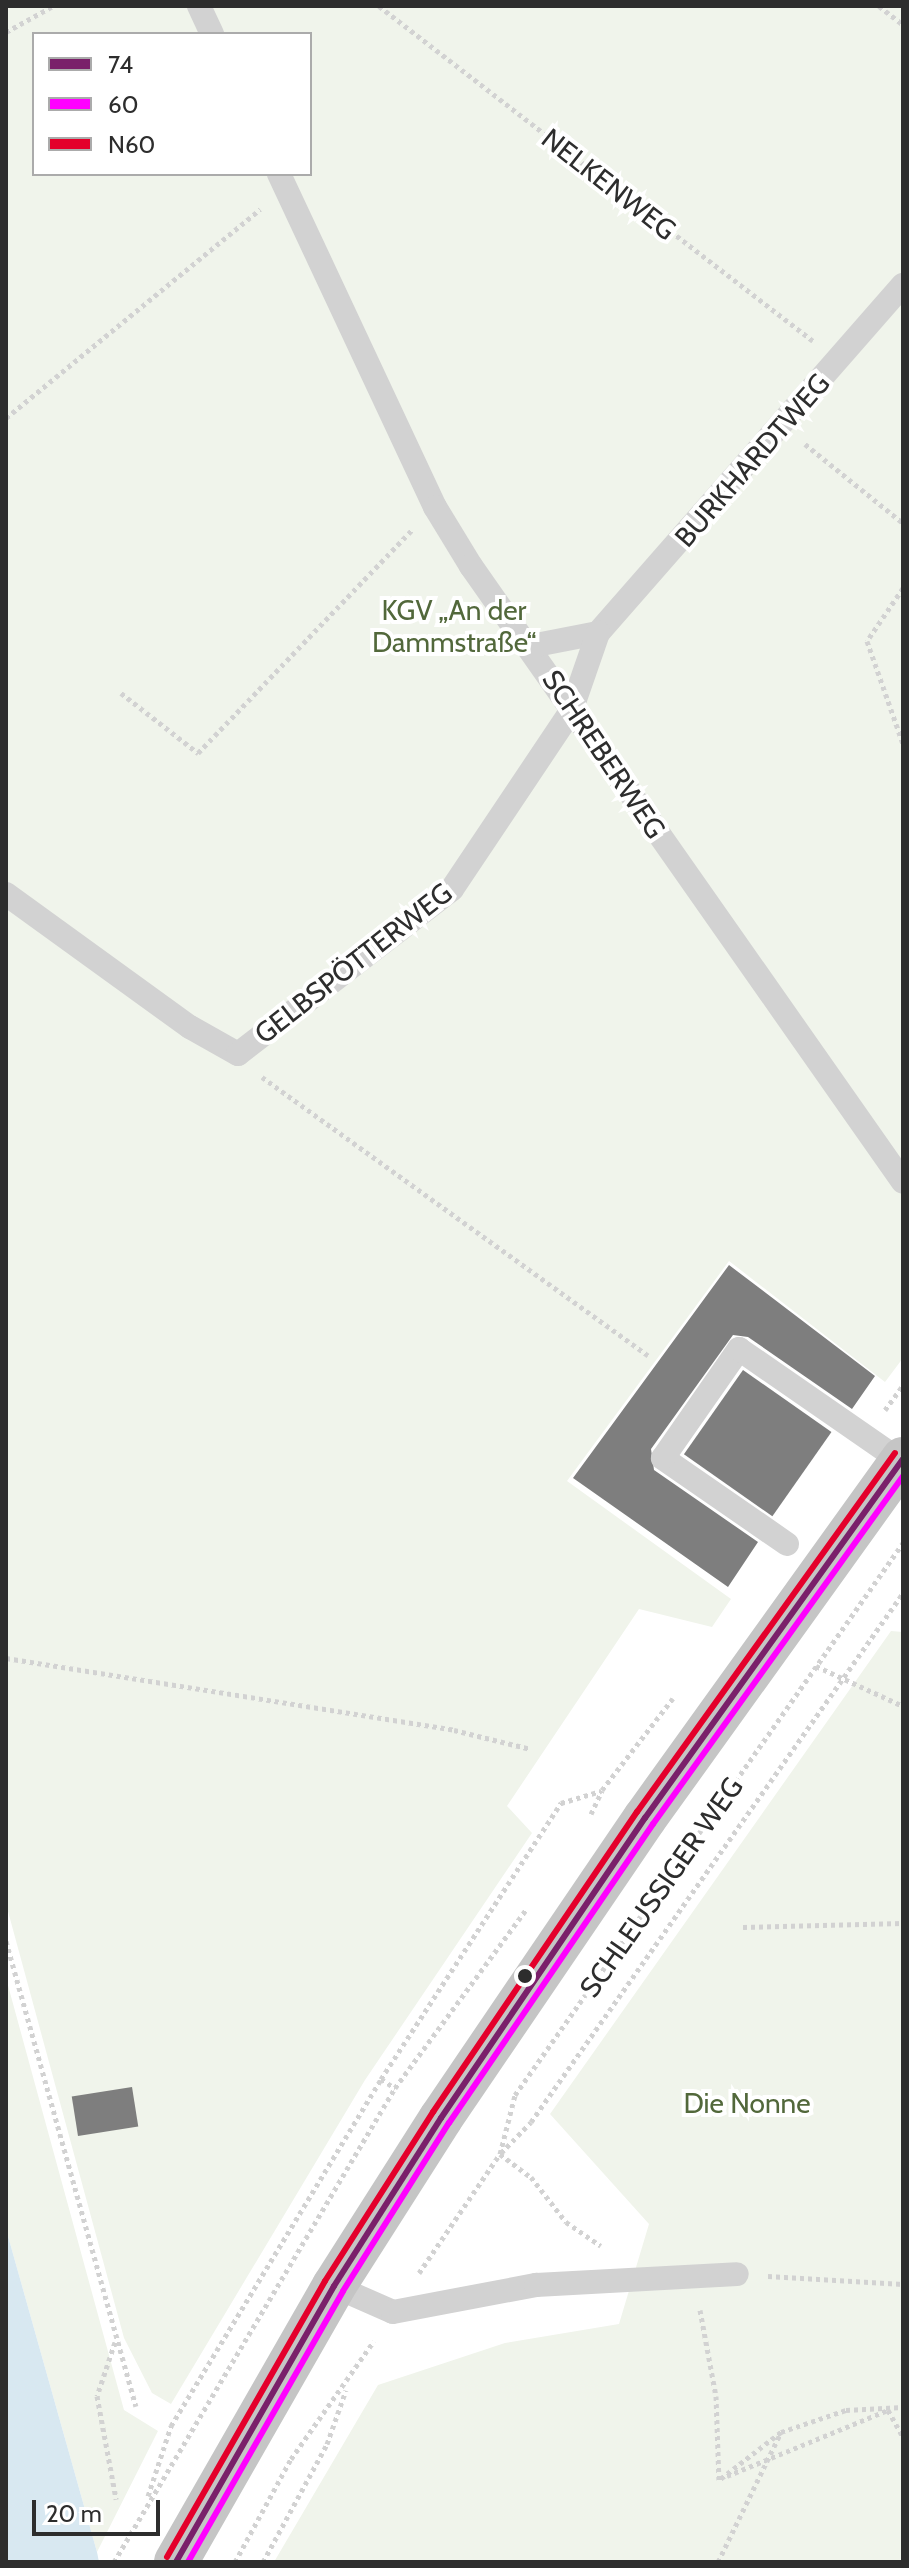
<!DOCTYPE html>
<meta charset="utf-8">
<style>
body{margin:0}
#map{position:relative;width:909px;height:2568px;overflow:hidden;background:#fff;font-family:Cabin,sans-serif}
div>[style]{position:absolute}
.green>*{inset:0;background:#f0f4eb}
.water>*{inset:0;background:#d8e8f1}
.building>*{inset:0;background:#7e7e7e;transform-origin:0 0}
.path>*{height:5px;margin-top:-2.5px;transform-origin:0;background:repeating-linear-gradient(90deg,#d2d2d2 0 4px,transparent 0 8px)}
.lane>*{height:24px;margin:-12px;padding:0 12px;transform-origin:12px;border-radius:12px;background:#d2d2d2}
.primary>*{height:44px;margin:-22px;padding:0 22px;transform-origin:22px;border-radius:22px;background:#c5c5c5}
.bus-1>*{height:6px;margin:-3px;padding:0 3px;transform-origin:3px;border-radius:3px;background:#7a206a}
.bus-2>*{height:6px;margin:-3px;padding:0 3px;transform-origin:3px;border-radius:3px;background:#f0f}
.bus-3>*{height:6px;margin:-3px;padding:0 3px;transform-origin:3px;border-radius:3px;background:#e4002b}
.dots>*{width:22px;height:22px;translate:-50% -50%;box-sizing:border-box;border:4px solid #fff;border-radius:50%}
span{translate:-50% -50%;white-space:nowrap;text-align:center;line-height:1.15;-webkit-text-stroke:8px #fff;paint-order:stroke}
.street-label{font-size:28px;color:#2d2d2d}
.park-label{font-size:28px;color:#52683b}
.frame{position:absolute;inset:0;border:8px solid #2d2d2d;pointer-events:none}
.legend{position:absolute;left:32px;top:32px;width:280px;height:144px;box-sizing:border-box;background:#fff;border:2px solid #ababab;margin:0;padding:10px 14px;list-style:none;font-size:24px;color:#2d2d2d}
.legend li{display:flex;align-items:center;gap:16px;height:40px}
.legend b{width:40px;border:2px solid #ababab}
.scale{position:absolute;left:32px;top:2500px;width:128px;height:36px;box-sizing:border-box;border:4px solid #2d2d2d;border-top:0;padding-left:10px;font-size:24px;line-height:28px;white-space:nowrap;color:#2d2d2d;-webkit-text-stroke:6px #fff;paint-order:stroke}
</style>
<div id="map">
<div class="green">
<div style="clip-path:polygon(evenodd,6px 6px,903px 6px,903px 1358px,885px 1382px,729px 1261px,567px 1481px,731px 1599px,712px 1627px,639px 1609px,507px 1806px,532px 1833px,365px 2080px,171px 2404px,152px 2393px,124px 2338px,6px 1904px,6px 6px,34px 34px,310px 34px,310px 174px,34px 174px,34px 34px)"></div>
<div style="clip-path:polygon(891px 1631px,903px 1632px,903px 2562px,274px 2562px,378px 2385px,505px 2343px,619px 2324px,649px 2224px,550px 2114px)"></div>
<div style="clip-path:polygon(6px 1978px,124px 2410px,158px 2431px,97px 2552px,6px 2229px)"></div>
</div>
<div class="water">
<div style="clip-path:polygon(6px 2229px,97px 2552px,99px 2562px,6px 2562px)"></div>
</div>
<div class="building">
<div style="clip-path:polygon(729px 1265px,875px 1376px,852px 1409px,748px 1337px,733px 1335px,651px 1449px,654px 1470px,758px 1542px,728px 1587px,573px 1478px)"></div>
<div style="left:743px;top:1370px;width:108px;height:103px;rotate:35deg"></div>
<div style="left:132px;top:2087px;width:40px;height:61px;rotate:81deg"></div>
</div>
<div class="path">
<div style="left:379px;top:6px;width:548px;rotate:37.66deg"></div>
<div style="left:879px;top:6px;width:31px;rotate:38deg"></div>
<div style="left:6px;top:32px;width:54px;rotate:-29deg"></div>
<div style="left:6px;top:418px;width:329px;rotate:-39.4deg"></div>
<div style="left:805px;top:444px;width:126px;rotate:38.9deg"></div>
<div style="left:903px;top:588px;width:64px;rotate:124.2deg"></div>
<div style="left:867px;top:641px;width:109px;rotate:70.7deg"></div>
<div style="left:121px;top:693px;width:98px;rotate:37.9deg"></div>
<div style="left:198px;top:753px;width:309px;rotate:-46.2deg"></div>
<div style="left:262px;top:1077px;width:476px;rotate:35.8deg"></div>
<div style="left:885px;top:1410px;width:31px;rotate:-54deg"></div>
<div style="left:6px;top:1658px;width:454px;rotate:9.1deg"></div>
<div style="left:454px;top:1730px;width:79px;rotate:13.9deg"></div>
<div style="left:816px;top:1666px;width:96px;rotate:24.7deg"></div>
<div style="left:591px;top:1814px;width:26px;rotate:-65deg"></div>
<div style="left:602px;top:1790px;width:116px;rotate:-52.3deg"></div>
<div style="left:743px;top:1927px;width:160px;rotate:-1.4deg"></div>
<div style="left:6px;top:1941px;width:483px;rotate:74.4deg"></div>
<div style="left:381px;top:2079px;width:330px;rotate:-56.9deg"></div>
<div style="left:561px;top:1803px;width:42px;rotate:-16.7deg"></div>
<div style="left:501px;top:2153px;width:43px;rotate:-45.9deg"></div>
<div style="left:531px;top:2122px;width:647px;rotate:-54.88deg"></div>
<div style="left:500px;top:2154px;width:39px;rotate:37deg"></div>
<div style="left:531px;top:2177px;width:57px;rotate:52.1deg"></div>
<div style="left:566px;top:2222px;width:42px;rotate:34.4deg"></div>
<div style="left:419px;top:2273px;width:144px;rotate:-55.8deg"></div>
<div style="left:500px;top:2154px;width:61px;rotate:-75.7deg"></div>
<div style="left:515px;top:2095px;width:675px;rotate:-54.9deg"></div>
<div style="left:768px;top:2276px;width:135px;rotate:3.4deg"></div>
<div style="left:700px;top:2310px;width:87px;rotate:79.5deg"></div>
<div style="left:716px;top:2396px;width:84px;rotate:88deg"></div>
<div style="left:115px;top:2342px;width:57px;rotate:108.4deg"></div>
<div style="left:97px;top:2396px;width:105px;rotate:79.5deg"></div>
<div style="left:781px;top:2432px;width:69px;rotate:-18.7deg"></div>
<div style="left:846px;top:2410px;width:57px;rotate:-3deg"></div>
<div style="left:727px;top:2476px;width:174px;rotate:-22.3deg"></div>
<div style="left:888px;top:2410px;width:31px;rotate:61deg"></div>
<div style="left:148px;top:2496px;width:74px;rotate:-71.8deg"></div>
<div style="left:171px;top:2426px;width:406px;rotate:-58.8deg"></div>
<div style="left:381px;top:2079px;width:17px;rotate:33deg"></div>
<div style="left:114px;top:2562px;width:551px;rotate:-59.34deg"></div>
<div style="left:395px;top:2088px;width:223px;rotate:-53.7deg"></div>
<div style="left:235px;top:2562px;width:117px;rotate:-61.5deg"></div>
<div style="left:291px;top:2459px;width:144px;rotate:-54.9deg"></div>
<div style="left:263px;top:2562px;width:134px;rotate:-61.5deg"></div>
<div style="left:327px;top:2444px;width:57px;rotate:-70.6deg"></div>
<div style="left:718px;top:2562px;width:144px;rotate:-64.1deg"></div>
<div style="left:781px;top:2432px;width:78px;rotate:142.3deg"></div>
</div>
<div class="lane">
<div style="left:199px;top:6px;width:31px;rotate:65deg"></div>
<div style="left:279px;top:174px;width:368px;rotate:64.9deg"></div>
<div style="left:435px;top:507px;width:69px;rotate:58.6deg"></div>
<div style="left:471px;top:566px;width:752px;rotate:54.96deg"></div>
<div style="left:531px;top:646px;width:68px;rotate:-11deg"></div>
<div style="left:598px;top:633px;width:463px;rotate:-48.8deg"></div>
<div style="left:6px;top:894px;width:227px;rotate:35.9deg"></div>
<div style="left:190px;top:1027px;width:55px;rotate:29.4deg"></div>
<div style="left:238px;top:1054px;width:270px;rotate:-37.6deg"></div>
<div style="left:452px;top:889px;width:214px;rotate:-56.2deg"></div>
<div style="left:571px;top:711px;width:83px;rotate:-70.9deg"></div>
<div style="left:787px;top:1544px;width:151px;rotate:-145.3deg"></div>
<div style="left:663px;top:1458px;width:133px;rotate:-55.1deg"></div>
<div style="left:739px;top:1349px;width:197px;rotate:34.7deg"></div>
<div style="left:334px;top:2286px;width:64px;rotate:23.8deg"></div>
<div style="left:393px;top:2312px;width:146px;rotate:-10.7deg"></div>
<div style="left:536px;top:2285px;width:201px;rotate:-3.1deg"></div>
</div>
<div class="primary">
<div style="left:176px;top:2562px;width:318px;rotate:-60.2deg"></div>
<div style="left:334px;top:2286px;width:199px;rotate:-57.5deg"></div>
<div style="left:441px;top:2118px;width:363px;rotate:-55.8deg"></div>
<div style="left:645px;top:1818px;width:442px;rotate:-54.3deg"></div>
</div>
<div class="bus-1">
<div style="left:176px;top:2562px;width:318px;rotate:-60.2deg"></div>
<div style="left:334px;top:2286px;width:199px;rotate:-57.5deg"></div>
<div style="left:441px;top:2118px;width:363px;rotate:-55.8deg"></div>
<div style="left:645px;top:1818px;width:442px;rotate:-54.3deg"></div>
</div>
<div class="bus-2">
<div style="left:188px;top:2562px;width:312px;rotate:-60.2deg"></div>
<div style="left:343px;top:2291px;width:199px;rotate:-57.8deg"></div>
<div style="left:449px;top:2123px;width:362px;rotate:-55.7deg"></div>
<div style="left:653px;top:1824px;width:428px;rotate:-54.3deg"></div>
</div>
<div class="bus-3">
<div style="left:167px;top:2557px;width:318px;rotate:-60.2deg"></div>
<div style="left:325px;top:2281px;width:201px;rotate:-57.4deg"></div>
<div style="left:433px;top:2112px;width:363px;rotate:-55.8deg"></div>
<div style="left:637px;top:1812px;width:442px;rotate:-54.3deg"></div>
</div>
<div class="dots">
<div style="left:525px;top:1976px;background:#2d2d2d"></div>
</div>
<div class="street-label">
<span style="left:609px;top:184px;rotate:38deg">NELKENWEG</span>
<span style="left:752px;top:460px;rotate:-49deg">BURKHARDTWEG</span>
<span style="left:604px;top:754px;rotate:56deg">SCHREBERWEG</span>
<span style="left:353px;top:963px;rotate:-38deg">GELBSPÖTTERWEG</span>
<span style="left:661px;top:1887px;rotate:-55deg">SCHLEUSSIGER WEG</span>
</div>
<div class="park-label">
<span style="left:454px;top:626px">KGV „An der<br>Dammstraße“</span>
<span style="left:747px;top:2103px">Die Nonne</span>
</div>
<div class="frame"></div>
<ul class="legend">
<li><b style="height:10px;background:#7a206a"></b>74</li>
<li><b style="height:10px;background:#f0f"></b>60</li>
<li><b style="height:10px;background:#e4002b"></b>N60</li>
</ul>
<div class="scale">20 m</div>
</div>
